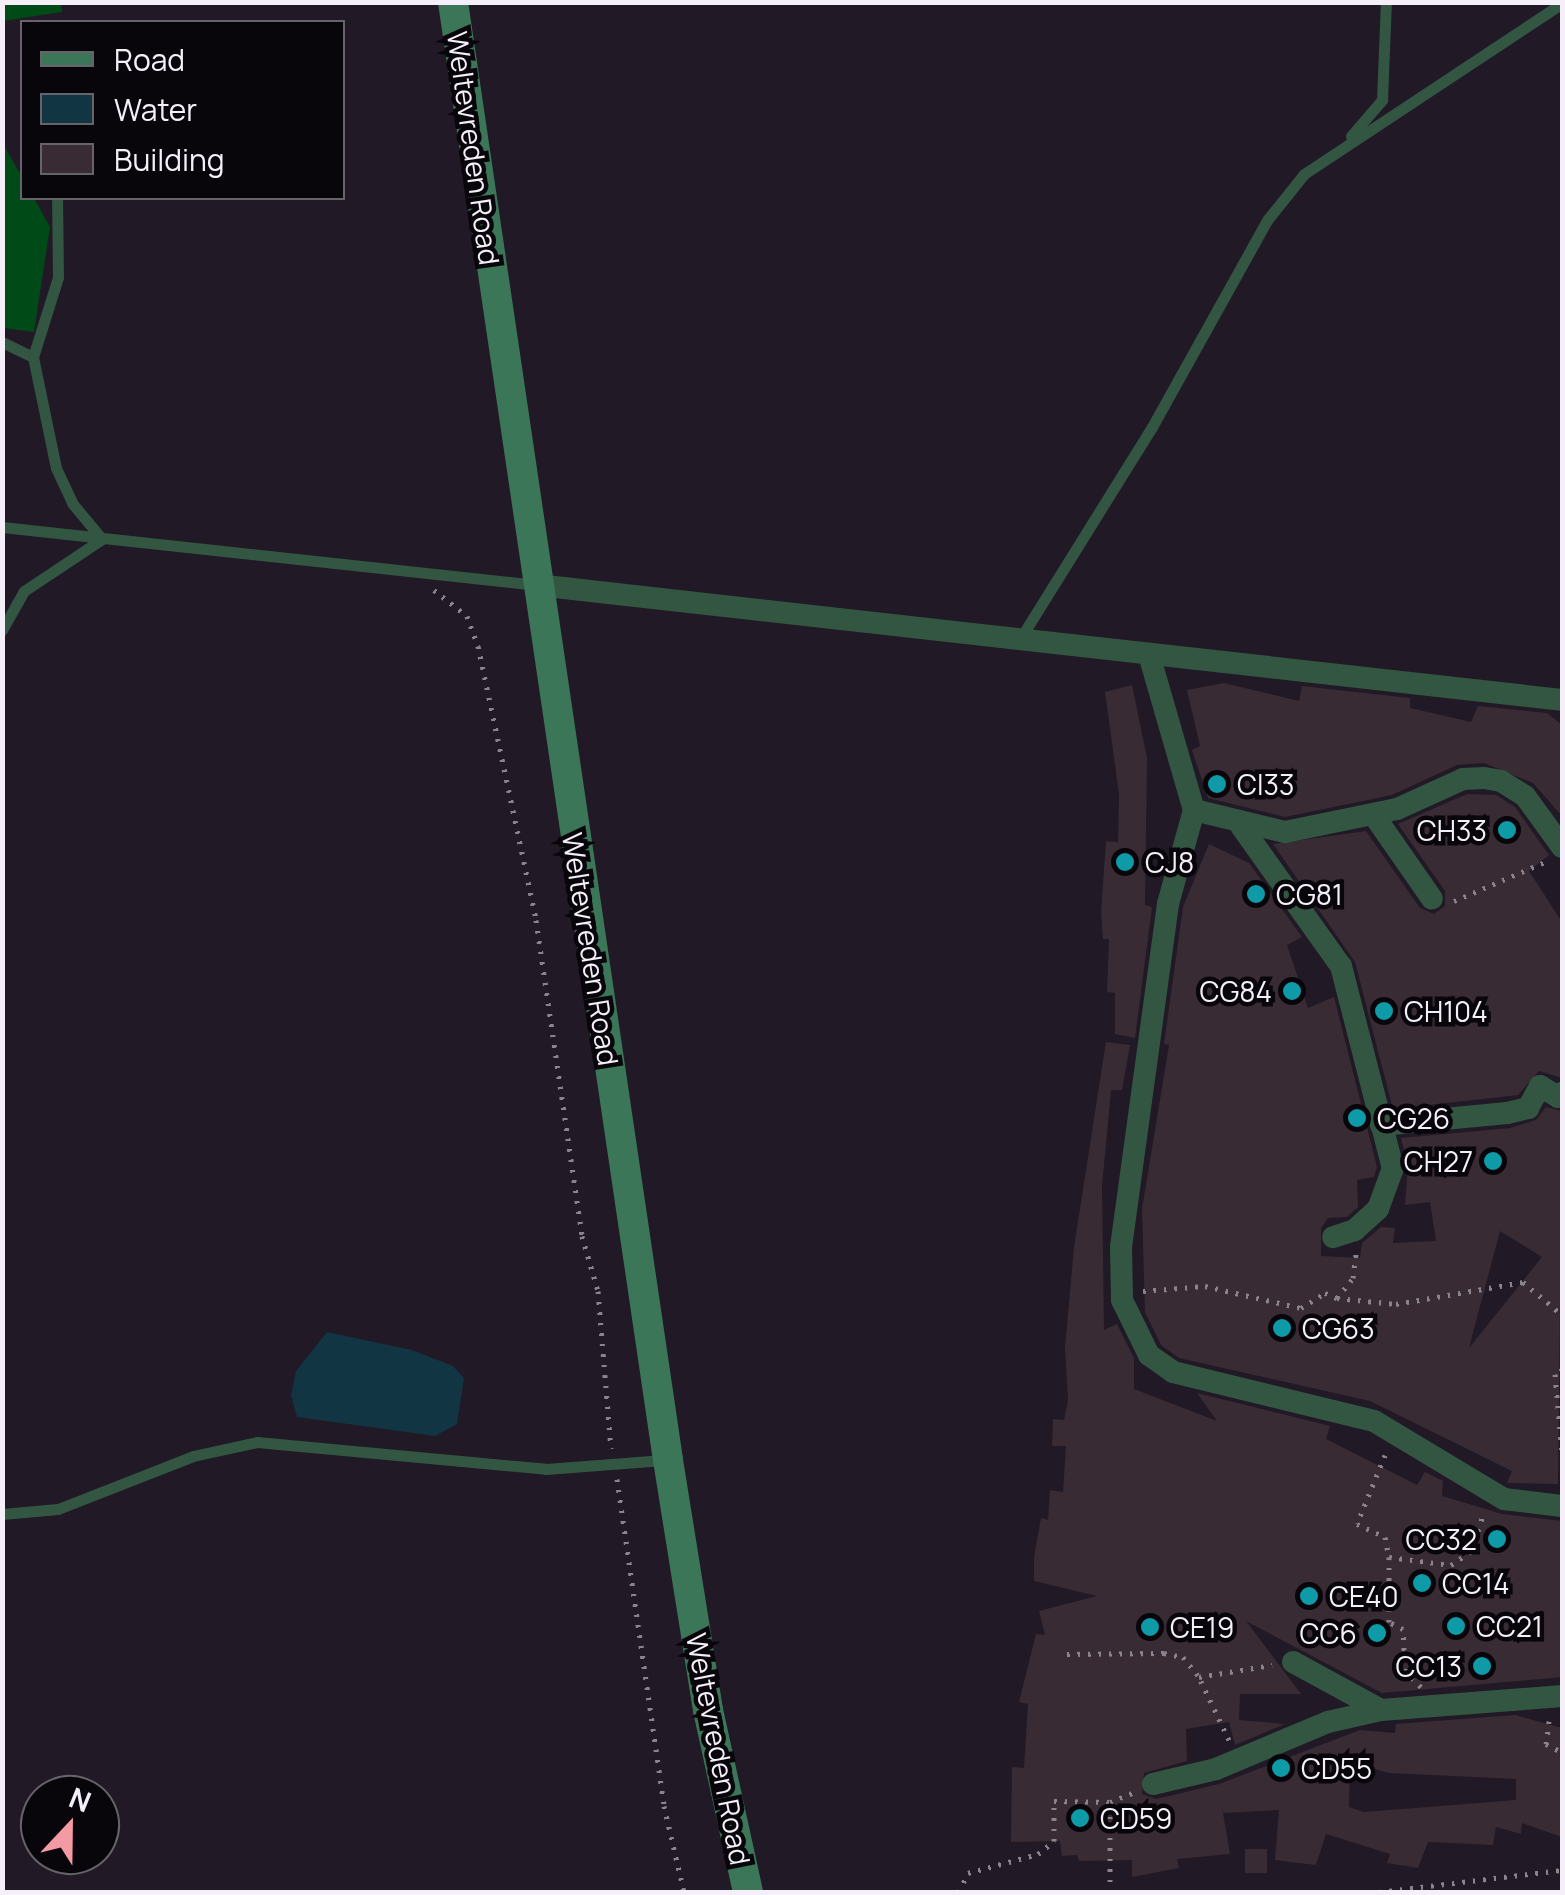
<!DOCTYPE html>
<style>
body{margin:0}
#map{position:relative;width:1565px;height:1895px;overflow:hidden;background:#211925;font-family:Manrope,sans-serif}
div>[style]{position:absolute}
.green>*{inset:0;background:#004a18}
.water>*{inset:0;background:#113543}
.building>*{inset:0;background:#392b33;transform-origin:0 0}
.path>*{height:5px;margin-top:-2.5px;transform-origin:0;background:repeating-linear-gradient(90deg,#8b848f 0 2.5px,transparent 0 10.5px)}
.lane>*{height:11px;margin:-5.5px;padding:0 5.5px;transform-origin:5.5px;border-radius:5.5px;background:#325642}
.street>*{height:22px;margin:-11px;padding:0 11px;transform-origin:11px;border-radius:11px;background:#325642}
.secondary>*{height:30px;margin:-15px;padding:0 15px;transform-origin:15px;border-radius:15px;background:#3a7657}
.dots>*{width:28px;height:28px;translate:-50% -50%;box-sizing:border-box;border:5px solid #09060b;border-radius:50%}
span{translate:-50% -50%;white-space:nowrap;text-align:center;line-height:1.15;-webkit-text-stroke:9px #09060b;paint-order:stroke}
.street-label{font-size:28px;color:#f4eff8}
.poi-label{font-size:28px;color:#f4eff8}
.left{translate:0 -50%;text-align:left}
.right{translate:-100% -50%;text-align:right}
.frame{position:absolute;inset:0;border:5px solid #f4eff8;pointer-events:none}
.legend{position:absolute;left:20px;top:20px;width:325px;height:180px;box-sizing:border-box;background:#09060b;border:2px solid #67636a;margin:0;padding:12px 18px;list-style:none;font-size:30px;color:#f4eff8}
.legend li{display:flex;align-items:center;gap:20px;height:50px}
.legend b{width:50px;border:2px solid #67636a}
.north{position:absolute;left:20px;top:1775px;width:100px;height:100px;box-sizing:border-box;background:#09060b;border:2px solid #67636a;border-radius:50%;rotate:22deg;font-size:28px;font-weight:700;line-height:40px;text-align:center;color:#f4eff8}
.north::after{content:'';display:block;margin:auto;width:35px;height:45px;background:#f49aa4;clip-path:polygon(50% 0,100% 100%,50% 72%,0 100%)}
</style>
<div id="map">
<div class="green">
<div style="clip-path:polygon(3px 2px,61px 3px,62px 12px,3px 21px)"></div>
<div style="clip-path:polygon(2px 142px,22px 177px,22px 198px,34px 198px,50px 227px,34px 332px,3px 328px)"></div>
</div>
<div class="water">
<div style="clip-path:polygon(327px 1332px,412px 1350px,453px 1366px,464px 1378px,457px 1424px,435px 1436px,297px 1417px,291px 1395px,296px 1371px)"></div>
</div>
<div class="building">
<div style="clip-path:polygon(1224px 683px,1299px 701px,1302px 686px,1410px 698px,1410px 708px,1471px 722px,1478px 706px,1547px 713px,1562px 725px,1562px 816px,1533px 783px,1484px 763px,1457px 765px,1392px 795px,1285px 817px,1208px 798px,1192px 750px,1200px 746px,1187px 690px)"></div>
<div style="clip-path:polygon(1132px 685px,1147px 758px,1145px 905px,1152px 907px,1135px 1038px,1115px 1034px,1115px 993px,1107px 992px,1109px 939px,1103px 939px,1101px 913px,1106px 841px,1118px 842px,1119px 794px,1105px 692px)"></div>
<div style="clip-path:polygon(1467px 794px,1496px 795px,1515px 807px,1549px 855px,1529px 871px,1562px 922px,1562px 1078px,1539px 1071px,1518px 1095px,1393px 1109px,1355px 962px,1273px 844px,1366px 831px,1420px 908px,1434px 914px,1445px 906px,1445px 891px,1398px 824px)"></div>
<div style="clip-path:polygon(evenodd,1209px 844px,1249px 863px,1302px 937px,1287px 945px,1308px 1008px,1334px 997px,1377px 1167px,1374px 1177px,1357px 1180px,1358px 1207px,1347px 1217px,1328px 1218px,1321px 1228px,1321px 1256px,1360px 1258px,1362px 1243px,1381px 1227px,1395px 1228px,1393px 1243px,1436px 1241px,1430px 1202px,1405px 1205px,1408px 1165px,1401px 1138px,1510px 1128px,1536px 1120px,1546px 1107px,1562px 1111px,1558px 1484px,1507px 1483px,1512px 1471px,1370px 1401px,1179px 1358px,1161px 1345px,1145px 1312px,1142px 1209px,1169px 1045px,1164px 1044px,1183px 907px,1209px 844px,1500px 1231px,1542px 1257px,1469px 1348px,1500px 1231px)"></div>
<div style="clip-path:polygon(evenodd,1106px 1042px,1130px 1045px,1122px 1090px,1111px 1090px,1102px 1186px,1104px 1330px,1117px 1324px,1134px 1358px,1134px 1389px,1217px 1421px,1197px 1393px,1330px 1426px,1326px 1439px,1417px 1485px,1425px 1472px,1443px 1481px,1442px 1496px,1502px 1514px,1562px 1521px,1562px 1677px,1382px 1693px,1246px 1621px,1301px 1694px,1240px 1694px,1239px 1720px,1285px 1724px,1235px 1745px,1229px 1722px,1186px 1729px,1187px 1761px,1144px 1773px,1142px 1794px,1156px 1799px,1219px 1784px,1360px 1730px,1395px 1733px,1396px 1724px,1515px 1715px,1562px 1728px,1562px 1837px,1522px 1823px,1521px 1834px,1496px 1827px,1493px 1845px,1428px 1842px,1418px 1868px,1387px 1863px,1390px 1854px,1326px 1834px,1316px 1865px,1298px 1863px,1275px 1860px,1279px 1810px,1223px 1813px,1230px 1854px,1177px 1859px,1179px 1868px,1132px 1877px,1132px 1860px,1079px 1861px,1077px 1855px,1062px 1856px,1060px 1841px,1011px 1842px,1012px 1767px,1024px 1768px,1028px 1704px,1019px 1702px,1036px 1634px,1045px 1635px,1039px 1611px,1097px 1596px,1034px 1581px,1034px 1557px,1041px 1518px,1048px 1520px,1050px 1490px,1063px 1492px,1066px 1446px,1052px 1446px,1053px 1419px,1064px 1420px,1068px 1400px,1065px 1348px,1074px 1247px,1106px 1042px,1350px 1762px,1389px 1773px,1516px 1779px,1516px 1800px,1364px 1812px,1349px 1807px,1350px 1762px)"></div>
<div style="left:1267px;top:1849px;width:24px;height:22px;rotate:90deg"></div>
</div>
<div class="path">
<div style="left:434px;top:590px;width:42px;rotate:38.2deg"></div>
<div style="left:467px;top:616px;width:32px;rotate:70deg"></div>
<div style="left:478px;top:646px;width:280px;rotate:78deg"></div>
<div style="left:536px;top:920px;width:319px;rotate:81.7deg"></div>
<div style="left:582px;top:1236px;width:57px;rotate:73.8deg"></div>
<div style="left:598px;top:1291px;width:158px;rotate:85.3deg"></div>
<div style="left:1454px;top:901px;width:99px;rotate:-23.2deg"></div>
<div style="left:1143px;top:1291px;width:62px;rotate:-4.6deg"></div>
<div style="left:1205px;top:1286px;width:98px;rotate:12.9deg"></div>
<div style="left:1301px;top:1308px;width:28px;rotate:-32deg"></div>
<div style="left:1325px;top:1293px;width:13px;rotate:23deg"></div>
<div style="left:1337px;top:1298px;width:26px;rotate:-51deg"></div>
<div style="left:1353px;top:1278px;width:24px;rotate:-83deg"></div>
<div style="left:1337px;top:1298px;width:59px;rotate:5.8deg"></div>
<div style="left:1396px;top:1304px;width:129px;rotate:-9.8deg"></div>
<div style="left:1523px;top:1282px;width:51px;rotate:40.2deg"></div>
<div style="left:1562px;top:1370px;width:8px;rotate:150deg"></div>
<div style="left:1555px;top:1374px;width:80px;rotate:85deg"></div>
<div style="left:1385px;top:1455px;width:74px;rotate:112.1deg"></div>
<div style="left:1357px;top:1524px;width:31px;rotate:25deg"></div>
<div style="left:1385px;top:1537px;width:20px;rotate:79deg"></div>
<div style="left:617px;top:1479px;width:330px;rotate:81.8deg"></div>
<div style="left:664px;top:1806px;width:88px;rotate:76.9deg"></div>
<div style="left:1067px;top:1654px;width:97px;rotate:-0.6deg"></div>
<div style="left:1164px;top:1653px;width:19px;rotate:12deg"></div>
<div style="left:1183px;top:1657px;width:26px;rotate:51deg"></div>
<div style="left:1421px;top:1687px;width:23px;rotate:-135deg"></div>
<div style="left:1405px;top:1671px;width:42px;rotate:-92.7deg"></div>
<div style="left:1403px;top:1629px;width:16px;rotate:-153deg"></div>
<div style="left:1389px;top:1622px;width:65px;rotate:-90deg"></div>
<div style="left:1389px;top:1557px;width:63px;rotate:7.4deg"></div>
<div style="left:1451px;top:1565px;width:25px;rotate:-34deg"></div>
<div style="left:1472px;top:1551px;width:39px;rotate:-73deg"></div>
<div style="left:1549px;top:1721px;width:23px;rotate:97deg"></div>
<div style="left:1546px;top:1744px;width:18px;rotate:27deg"></div>
<div style="left:1229px;top:1740px;width:70px;rotate:-115.5deg"></div>
<div style="left:1199px;top:1677px;width:74px;rotate:-9.3deg"></div>
<div style="left:959px;top:1892px;width:21px;rotate:-65deg"></div>
<div style="left:968px;top:1873px;width:73px;rotate:-15.2deg"></div>
<div style="left:1038px;top:1854px;width:21px;rotate:-39deg"></div>
<div style="left:1054px;top:1841px;width:40px;rotate:-90deg"></div>
<div style="left:1054px;top:1801px;width:56px;rotate:1deg"></div>
<div style="left:1110px;top:1892px;width:90px;rotate:-90deg"></div>
<div style="left:1110px;top:1802px;width:27px;rotate:-22deg"></div>
<div style="left:1379px;top:1892px;width:184px;rotate:-6.9deg"></div>
</div>
<div class="lane">
<div style="left:1351px;top:136px;width:48px;rotate:-49.3deg"></div>
<div style="left:1382px;top:100px;width:98px;rotate:-87.7deg"></div>
<div style="left:2px;top:342px;width:34px;rotate:26deg"></div>
<div style="left:33px;top:357px;width:113px;rotate:78.3deg"></div>
<div style="left:56px;top:468px;width:38px;rotate:65deg"></div>
<div style="left:72px;top:503px;width:47px;rotate:50.2deg"></div>
<div style="left:33px;top:357px;width:84px;rotate:-72.6deg"></div>
<div style="left:58px;top:277px;width:79px;rotate:-90.7deg"></div>
<div style="left:2px;top:527px;width:538px;rotate:6.19deg"></div>
<div style="left:2px;top:630px;width:45px;rotate:-60.6deg"></div>
<div style="left:24px;top:591px;width:94px;rotate:-33.7deg"></div>
<div style="left:1020px;top:639px;width:250px;rotate:-58.1deg"></div>
<div style="left:1152px;top:427px;width:238px;rotate:-60.9deg"></div>
<div style="left:1268px;top:219px;width:58px;rotate:-51.3deg"></div>
<div style="left:1304px;top:174px;width:310px;rotate:-33.5deg"></div>
<div style="left:2px;top:1514px;width:56px;rotate:-5.1deg"></div>
<div style="left:58px;top:1509px;width:145px;rotate:-21.4deg"></div>
<div style="left:193px;top:1456px;width:66px;rotate:-12.3deg"></div>
<div style="left:257px;top:1442px;width:290px;rotate:5.3deg"></div>
<div style="left:546px;top:1469px;width:118px;rotate:-4.4deg"></div>
</div>
<div class="street">
<div style="left:537px;top:585px;width:1031px;rotate:6.4deg"></div>
<div style="left:1150px;top:658px;width:158px;rotate:73.9deg"></div>
<div style="left:1194px;top:810px;width:98px;rotate:105.5deg"></div>
<div style="left:1168px;top:904px;width:346px;rotate:97.8deg"></div>
<div style="left:1121px;top:1247px;width:53px;rotate:88.9deg"></div>
<div style="left:1122px;top:1300px;width:61px;rotate:63.9deg"></div>
<div style="left:1149px;top:1355px;width:29px;rotate:35deg"></div>
<div style="left:1173px;top:1372px;width:207px;rotate:13.7deg"></div>
<div style="left:1374px;top:1421px;width:152px;rotate:31deg"></div>
<div style="left:1504px;top:1499px;width:58px;rotate:6.9deg"></div>
<div style="left:1194px;top:810px;width:94px;rotate:13.6deg"></div>
<div style="left:1285px;top:832px;width:114px;rotate:-11.6deg"></div>
<div style="left:1397px;top:809px;width:72px;rotate:-24.4deg"></div>
<div style="left:1463px;top:779px;width:21px;rotate:-3deg"></div>
<div style="left:1484px;top:778px;width:17px;rotate:10deg"></div>
<div style="left:1501px;top:781px;width:28px;rotate:32deg"></div>
<div style="left:1525px;top:796px;width:63px;rotate:54deg"></div>
<div style="left:1373px;top:814px;width:103px;rotate:55.2deg"></div>
<div style="left:1241px;top:826px;width:172px;rotate:54.5deg"></div>
<div style="left:1341px;top:966px;width:209px;rotate:75.6deg"></div>
<div style="left:1393px;top:1168px;width:44px;rotate:110.1deg"></div>
<div style="left:1378px;top:1209px;width:31px;rotate:138deg"></div>
<div style="left:1355px;top:1230px;width:23px;rotate:162deg"></div>
<div style="left:1381px;top:1125px;width:127px;rotate:-5.4deg"></div>
<div style="left:1507px;top:1113px;width:22px;rotate:-13deg"></div>
<div style="left:1528px;top:1108px;width:25px;rotate:-61deg"></div>
<div style="left:1540px;top:1086px;width:21px;rotate:31deg"></div>
<div style="left:1558px;top:1097px;width:6px;rotate:-45deg"></div>
<div style="left:1293px;top:1662px;width:100px;rotate:28.6deg"></div>
<div style="left:1153px;top:1784px;width:65px;rotate:-13.4deg"></div>
<div style="left:1216px;top:1769px;width:121px;rotate:-22.8deg"></div>
<div style="left:1328px;top:1722px;width:54px;rotate:-12.8deg"></div>
<div style="left:1381px;top:1710px;width:182px;rotate:-4.4deg"></div>
</div>
<div class="secondary">
<div style="left:453px;top:2px;width:1474px;rotate:81.61deg"></div>
<div style="left:668px;top:1460px;width:253px;rotate:80.9deg"></div>
<div style="left:708px;top:1710px;width:186px;rotate:77.6deg"></div>
</div>
<div class="dots">
<div style="left:1217px;top:784px;background:#0f9aa8"></div>
<div style="left:1507px;top:830px;background:#0f9aa8"></div>
<div style="left:1125px;top:862px;background:#0f9aa8"></div>
<div style="left:1256px;top:894px;background:#0f9aa8"></div>
<div style="left:1292px;top:991px;background:#0f9aa8"></div>
<div style="left:1384px;top:1011px;background:#0f9aa8"></div>
<div style="left:1357px;top:1118px;background:#0f9aa8"></div>
<div style="left:1493px;top:1161px;background:#0f9aa8"></div>
<div style="left:1282px;top:1328px;background:#0f9aa8"></div>
<div style="left:1497px;top:1539px;background:#0f9aa8"></div>
<div style="left:1422px;top:1583px;background:#0f9aa8"></div>
<div style="left:1309px;top:1596px;background:#0f9aa8"></div>
<div style="left:1456px;top:1626px;background:#0f9aa8"></div>
<div style="left:1150px;top:1627px;background:#0f9aa8"></div>
<div style="left:1377px;top:1633px;background:#0f9aa8"></div>
<div style="left:1482px;top:1666px;background:#0f9aa8"></div>
<div style="left:1281px;top:1768px;background:#0f9aa8"></div>
<div style="left:1080px;top:1818px;background:#0f9aa8"></div>
</div>
<div class="street-label">
<span style="left:474px;top:148px;rotate:82deg">Weltevreden Road</span>
<span style="left:591px;top:949px;rotate:81deg">Weltevreden Road</span>
<span style="left:719px;top:1749px;rotate:79deg">Weltevreden Road</span>
</div>
<div class="poi-label">
<span class="left" style="left:1237px;top:784px">CI33</span>
<span class="right" style="left:1487px;top:830px">CH33</span>
<span class="left" style="left:1145px;top:862px">CJ8</span>
<span class="left" style="left:1276px;top:894px">CG81</span>
<span class="right" style="left:1272px;top:991px">CG84</span>
<span class="left" style="left:1404px;top:1011px">CH104</span>
<span class="left" style="left:1377px;top:1118px">CG26</span>
<span class="right" style="left:1473px;top:1161px">CH27</span>
<span class="left" style="left:1302px;top:1328px">CG63</span>
<span class="right" style="left:1477px;top:1539px">CC32</span>
<span class="left" style="left:1442px;top:1583px">CC14</span>
<span class="left" style="left:1329px;top:1596px">CE40</span>
<span class="left" style="left:1476px;top:1626px">CC21</span>
<span class="left" style="left:1170px;top:1627px">CE19</span>
<span class="right" style="left:1357px;top:1633px">CC6</span>
<span class="right" style="left:1462px;top:1666px">CC13</span>
<span class="left" style="left:1301px;top:1768px">CD55</span>
<span class="left" style="left:1100px;top:1818px">CD59</span>
</div>
<div class="frame"></div>
<ul class="legend">
<li><b style="height:12px;background:#3a7657"></b>Road</li>
<li><b style="height:28px;background:#113543"></b>Water</li>
<li><b style="height:28px;background:#392b33"></b>Building</li>
</ul>
<div class="north">N</div>
</div>
